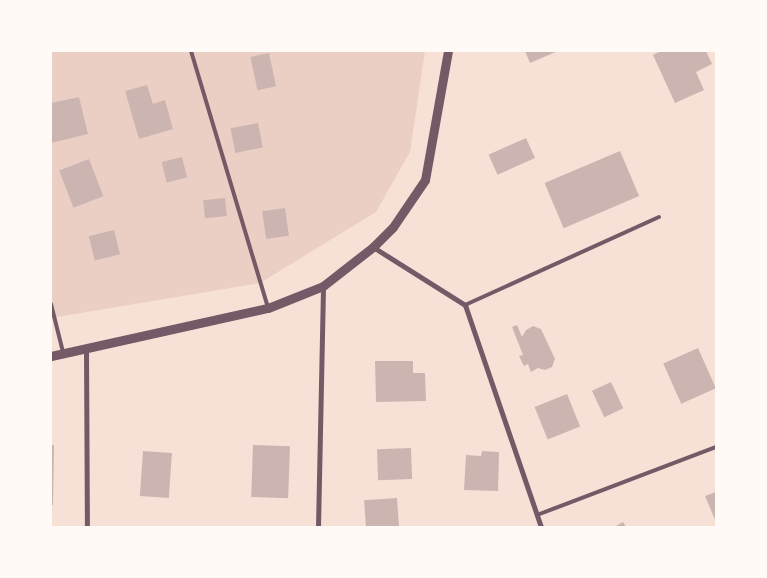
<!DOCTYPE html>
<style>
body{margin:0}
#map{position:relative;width:767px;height:578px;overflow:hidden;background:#f7e1d7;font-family:"PT Serif",serif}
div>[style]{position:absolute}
.green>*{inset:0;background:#ebcfc5}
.building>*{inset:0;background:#ccb4b1;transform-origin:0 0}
.service>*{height:4px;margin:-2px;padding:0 2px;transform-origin:2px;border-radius:2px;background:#755966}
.minor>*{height:5px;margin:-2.5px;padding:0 2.5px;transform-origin:2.5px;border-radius:2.5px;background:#755966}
.tertiary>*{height:9px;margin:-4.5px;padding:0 4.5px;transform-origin:4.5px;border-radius:4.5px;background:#755966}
span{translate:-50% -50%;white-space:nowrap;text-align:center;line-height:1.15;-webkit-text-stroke:4px #fffaf5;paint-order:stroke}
.frame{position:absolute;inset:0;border:52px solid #fffaf5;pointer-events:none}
</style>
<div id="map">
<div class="green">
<div style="clip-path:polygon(51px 51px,425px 51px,410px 152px,376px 212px,260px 283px,51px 318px)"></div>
</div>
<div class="building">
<div style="clip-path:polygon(525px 51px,558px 51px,530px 63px)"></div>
<div style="clip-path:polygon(661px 51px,706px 51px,712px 64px,696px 72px,704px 90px,675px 103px,653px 55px)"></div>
<div style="left:269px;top:53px;width:34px;height:19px;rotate:78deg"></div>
<div style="clip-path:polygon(147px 85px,153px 104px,165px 100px,173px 129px,139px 139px,125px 91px)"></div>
<div style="clip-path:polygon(79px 97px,88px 134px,51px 143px,51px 103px)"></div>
<div style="left:258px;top:123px;width:25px;height:28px;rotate:79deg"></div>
<div style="left:526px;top:138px;width:22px;height:41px;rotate:66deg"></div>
<div style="left:620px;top:151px;width:49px;height:82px;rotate:67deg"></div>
<div style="left:182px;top:157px;width:21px;height:21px;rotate:76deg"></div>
<div style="left:89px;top:159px;width:40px;height:32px;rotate:69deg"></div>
<div style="left:225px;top:198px;width:18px;height:22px;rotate:84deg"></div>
<div style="left:285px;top:208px;width:28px;height:23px;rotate:82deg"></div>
<div style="left:114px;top:230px;width:25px;height:26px;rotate:76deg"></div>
<div style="clip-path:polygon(517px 325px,522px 337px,526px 330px,533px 326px,541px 329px,555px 359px,552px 367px,545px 370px,538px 368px,531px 372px,528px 364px,524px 366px,519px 356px,523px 355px,512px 327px)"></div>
<div style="left:698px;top:348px;width:44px;height:38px;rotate:66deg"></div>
<div style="clip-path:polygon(375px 361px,413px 361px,413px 373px,425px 373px,426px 401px,376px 402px)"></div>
<div style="left:611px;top:382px;width:29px;height:21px;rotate:65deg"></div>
<div style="left:567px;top:394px;width:35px;height:35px;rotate:68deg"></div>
<div style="clip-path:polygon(51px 445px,54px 445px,53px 505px,51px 505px)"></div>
<div style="left:253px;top:445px;width:37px;height:52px;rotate:2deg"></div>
<div style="left:411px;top:448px;width:31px;height:34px;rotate:88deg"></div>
<div style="left:143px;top:451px;width:29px;height:45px;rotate:4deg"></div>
<div style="clip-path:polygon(482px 451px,499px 452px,498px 491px,464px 490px,466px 455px,481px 456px)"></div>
<div style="clip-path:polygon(716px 492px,716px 522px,705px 496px)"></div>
<div style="left:397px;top:498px;width:29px;height:33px;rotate:86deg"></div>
<div style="clip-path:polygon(623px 522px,626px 527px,614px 527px)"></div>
</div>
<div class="service">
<div style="left:191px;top:51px;width:268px;rotate:73.3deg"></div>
<div style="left:51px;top:304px;width:49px;rotate:76deg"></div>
<div style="left:465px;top:305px;width:213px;rotate:-24.4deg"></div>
<div style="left:537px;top:515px;width:191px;rotate:-20.8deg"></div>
</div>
<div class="minor">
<div style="left:373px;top:247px;width:109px;rotate:32.2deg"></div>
<div style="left:465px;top:305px;width:235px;rotate:71.1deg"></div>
<div style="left:86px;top:350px;width:177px;rotate:89.7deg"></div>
<div style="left:318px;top:527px;width:241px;rotate:-88.8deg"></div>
</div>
<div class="tertiary">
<div style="left:51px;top:356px;width:222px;rotate:-12.5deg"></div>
<div style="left:268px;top:308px;width:59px;rotate:-21.8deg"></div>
<div style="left:323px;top:286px;width:63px;rotate:-38deg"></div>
<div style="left:373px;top:247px;width:28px;rotate:-45deg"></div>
<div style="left:393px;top:227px;width:57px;rotate:-55.8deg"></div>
<div style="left:425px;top:180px;width:131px;rotate:-79.9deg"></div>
</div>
<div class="frame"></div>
</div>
